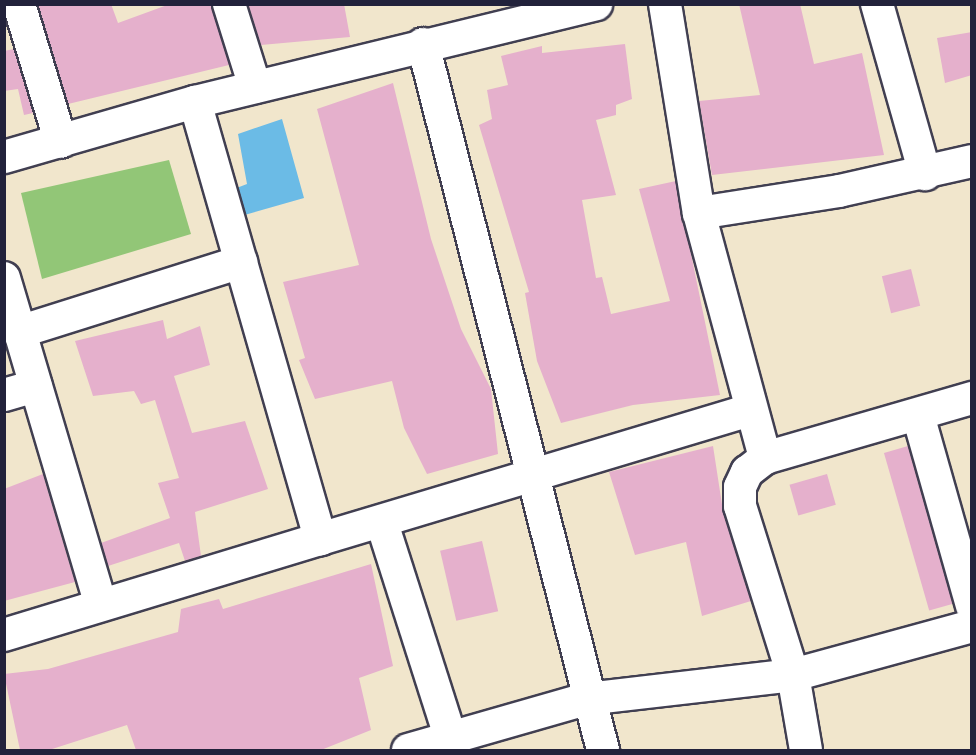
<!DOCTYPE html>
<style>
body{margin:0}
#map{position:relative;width:976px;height:755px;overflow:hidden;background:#f1e6cc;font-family:Pangolin,sans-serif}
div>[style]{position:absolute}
.green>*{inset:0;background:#92c677}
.water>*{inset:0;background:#6bbbe6}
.building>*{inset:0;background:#e5b0cc;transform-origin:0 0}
.roads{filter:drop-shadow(2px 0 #413f51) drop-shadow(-2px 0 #413f51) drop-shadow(0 2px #413f51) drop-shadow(0 -2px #413f51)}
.minor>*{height:32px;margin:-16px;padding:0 16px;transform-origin:16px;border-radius:16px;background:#fff}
span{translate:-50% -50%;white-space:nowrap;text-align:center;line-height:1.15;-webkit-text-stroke:4.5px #fdfcf7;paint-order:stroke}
.frame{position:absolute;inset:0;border:6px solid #22223b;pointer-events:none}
</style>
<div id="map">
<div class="green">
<div style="clip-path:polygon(169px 160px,191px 234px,42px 279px,21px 193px)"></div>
</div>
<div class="water">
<div style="clip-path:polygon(282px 119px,304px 198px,241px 216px,234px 189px,247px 184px,238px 134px)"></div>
</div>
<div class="building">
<div style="clip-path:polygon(38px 4px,111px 4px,118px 23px,170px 4px,212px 4px,229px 65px,68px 104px)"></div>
<div style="clip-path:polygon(248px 4px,344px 4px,350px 37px,261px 45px)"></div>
<div style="clip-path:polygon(739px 4px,800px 4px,814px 64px,862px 53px,884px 155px,712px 175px,699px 101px,760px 95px)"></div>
<div style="clip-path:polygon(972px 32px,972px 75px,945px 83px,937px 38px)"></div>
<div style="clip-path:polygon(625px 44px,632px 99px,616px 105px,616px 115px,596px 120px,616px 195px,582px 200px,596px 278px,602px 277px,611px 314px,670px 301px,639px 189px,676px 181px,720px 395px,633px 405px,561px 423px,537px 361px,525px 293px,529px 292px,479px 125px,492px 119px,487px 90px,508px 85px,501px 56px,542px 46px,542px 53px)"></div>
<div style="clip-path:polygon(14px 49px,33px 113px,24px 115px,18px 89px,4px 91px,4px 51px)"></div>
<div style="clip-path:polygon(393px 83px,431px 239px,461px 329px,491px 389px,498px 454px,427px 474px,404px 428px,392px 381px,315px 399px,299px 360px,305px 358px,283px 282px,359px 265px,317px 109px)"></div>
<div style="left:911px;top:269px;width:38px;height:30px;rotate:76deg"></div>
<div style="clip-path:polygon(163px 320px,167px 339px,200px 326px,210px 365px,174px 376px,192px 433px,245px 421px,268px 489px,195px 512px,201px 556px,185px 561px,179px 543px,108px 566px,101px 543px,170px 518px,158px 483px,179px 478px,155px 400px,141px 404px,134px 391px,93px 396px,75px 341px)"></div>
<div style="clip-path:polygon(713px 446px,723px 511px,751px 601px,702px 616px,686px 542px,635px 555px,609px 472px)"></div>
<div style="left:908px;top:446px;width:164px;height:25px;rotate:74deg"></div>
<div style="clip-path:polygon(43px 474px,75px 582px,4px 601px,4px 489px)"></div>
<div style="left:827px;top:474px;width:32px;height:39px;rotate:74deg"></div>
<div style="left:482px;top:541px;width:72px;height:43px;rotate:77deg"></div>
<div style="clip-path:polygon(371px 564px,393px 666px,359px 678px,371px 730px,321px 750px,136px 750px,127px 725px,49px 750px,20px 750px,4px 674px,48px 669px,178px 632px,181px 609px,219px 599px,223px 609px)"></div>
</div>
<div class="roads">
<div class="minor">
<div style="left:19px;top:4px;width:144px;rotate:73.1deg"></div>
<div style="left:229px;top:4px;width:87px;rotate:72.6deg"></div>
<div style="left:665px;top:4px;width:212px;rotate:80.8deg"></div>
<div style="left:699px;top:213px;width:254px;rotate:74.9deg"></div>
<div style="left:877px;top:4px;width:177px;rotate:74.2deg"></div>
<div style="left:423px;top:44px;width:729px;rotate:75.7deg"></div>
<div style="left:195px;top:102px;width:455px;rotate:74deg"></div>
<div style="left:320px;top:539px;width:447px;rotate:-16.7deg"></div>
<div style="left:4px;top:157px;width:199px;rotate:-16.1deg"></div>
<div style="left:195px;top:102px;width:413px;rotate:-13.7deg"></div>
<div style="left:699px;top:213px;width:142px;rotate:-8.9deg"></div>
<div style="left:839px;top:191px;width:136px;rotate:-12.7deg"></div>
<div style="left:4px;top:278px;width:339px;rotate:73.5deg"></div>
<div style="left:19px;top:332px;width:233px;rotate:-17.5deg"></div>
<div style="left:4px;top:395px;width:33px;rotate:-16deg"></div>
<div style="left:918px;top:415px;width:198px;rotate:74.2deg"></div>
<div style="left:382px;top:523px;width:224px;rotate:72.3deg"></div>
<div style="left:4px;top:635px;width:330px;rotate:-16.9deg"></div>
<div style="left:408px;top:750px;width:185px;rotate:-16deg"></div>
<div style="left:586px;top:699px;width:208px;rotate:-6.6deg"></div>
<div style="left:793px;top:675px;width:186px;rotate:-15.3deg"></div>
<div style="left:806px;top:750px;width:76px;rotate:-99.8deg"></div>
<div style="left:793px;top:675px;width:177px;rotate:-107.4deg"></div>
<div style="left:740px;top:506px;width:19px;rotate:-90deg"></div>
<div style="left:740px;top:487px;width:17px;rotate:-65deg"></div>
<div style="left:747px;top:472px;width:23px;rotate:-38deg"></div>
<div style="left:765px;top:458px;width:216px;rotate:-16.2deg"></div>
</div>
</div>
<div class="frame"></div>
</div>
